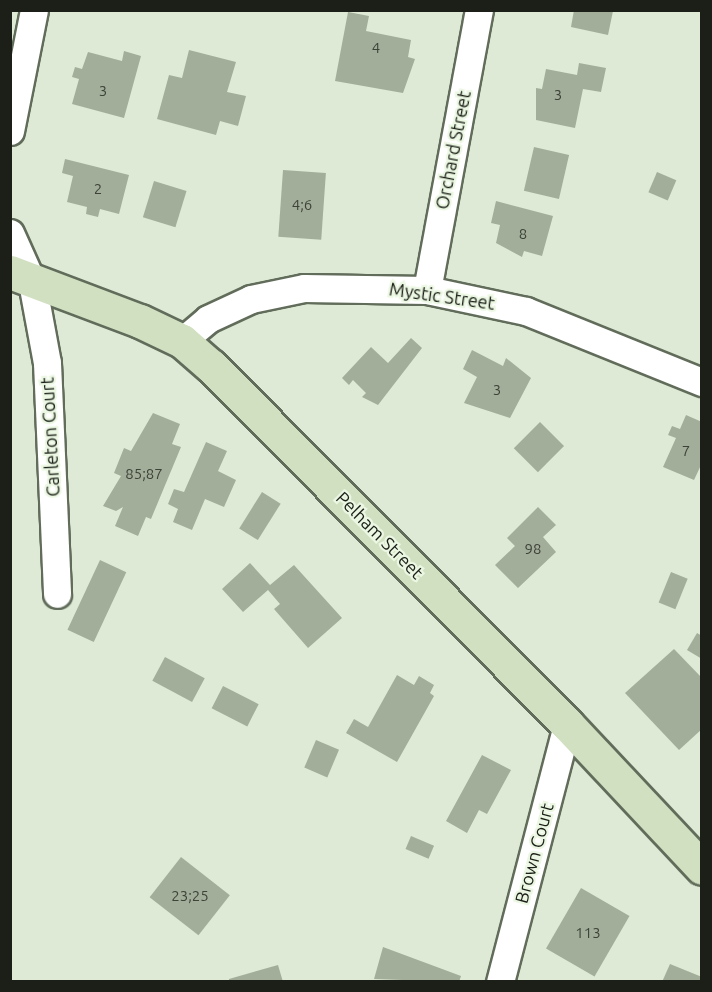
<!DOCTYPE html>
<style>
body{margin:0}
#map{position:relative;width:712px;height:992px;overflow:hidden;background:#deead5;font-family:Ubuntu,sans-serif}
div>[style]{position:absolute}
.building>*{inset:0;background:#a3ae9a;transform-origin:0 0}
.roads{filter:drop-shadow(2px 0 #616c5a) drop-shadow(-2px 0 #616c5a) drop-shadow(0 2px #616c5a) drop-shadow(0 -2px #616c5a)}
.street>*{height:27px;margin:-13.5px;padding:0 13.5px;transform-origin:13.5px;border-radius:13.5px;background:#fff}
.secondary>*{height:33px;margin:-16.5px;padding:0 16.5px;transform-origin:16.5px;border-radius:16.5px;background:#d1e0c1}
span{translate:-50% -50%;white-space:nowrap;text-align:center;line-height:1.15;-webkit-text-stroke:4.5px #ebf7e2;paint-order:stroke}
.number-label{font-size:15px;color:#3d4338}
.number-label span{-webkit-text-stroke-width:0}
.street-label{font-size:18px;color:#1b1f18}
.frame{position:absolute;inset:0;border:12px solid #1b1f18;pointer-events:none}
</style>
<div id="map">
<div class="building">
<div style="clip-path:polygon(574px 10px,613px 11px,608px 35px,571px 27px)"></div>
<div style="clip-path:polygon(348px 12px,369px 16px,366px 31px,411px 40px,408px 57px,415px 59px,403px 93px,335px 81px)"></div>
<div style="clip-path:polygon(189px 50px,236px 62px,227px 92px,246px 96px,238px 126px,220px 121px,216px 135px,157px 119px,169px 75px,182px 78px)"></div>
<div style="clip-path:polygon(124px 51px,141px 56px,124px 118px,72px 104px,79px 79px,72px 77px,75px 67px,82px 69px,88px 52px,122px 61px)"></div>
<div style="clip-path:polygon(579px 63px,606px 68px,601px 92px,583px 89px,575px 128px,536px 120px,536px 88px,542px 89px,546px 69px,577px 75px)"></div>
<div style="left:534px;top:147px;width:36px;height:45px;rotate:13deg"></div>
<div style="clip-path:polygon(65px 159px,129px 175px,119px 214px,100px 209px,98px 217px,86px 214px,87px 207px,67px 202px,73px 176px,62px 173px)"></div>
<div style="left:283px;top:170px;width:43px;height:67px;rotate:4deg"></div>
<div style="left:657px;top:172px;width:21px;height:22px;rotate:23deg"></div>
<div style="left:154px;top:181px;width:34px;height:38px;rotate:17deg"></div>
<div style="clip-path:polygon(496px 201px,553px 216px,542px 256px,524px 251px,522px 257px,496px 243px,500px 225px,491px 223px)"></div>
<div style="clip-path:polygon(411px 338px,422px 348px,378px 405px,362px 397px,366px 393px,353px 380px,349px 385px,342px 378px,371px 347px,388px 363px)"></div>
<div style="clip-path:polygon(472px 350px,503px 366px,506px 358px,531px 378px,510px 418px,464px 403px,477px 377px,463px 369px)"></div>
<div style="clip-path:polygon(153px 413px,180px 424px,172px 444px,181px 447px,151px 519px,146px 517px,138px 536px,115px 526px,123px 507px,116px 511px,103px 506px,121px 476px,114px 473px,124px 448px,131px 451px)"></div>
<div style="clip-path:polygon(686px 415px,702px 422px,702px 463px,694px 480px,663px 467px,676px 438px,668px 435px,672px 426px,680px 429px)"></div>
<div style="left:540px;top:422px;width:34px;height:37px;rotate:45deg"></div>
<div style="clip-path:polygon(206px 442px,227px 451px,218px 471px,236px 480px,224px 507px,205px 499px,192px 530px,173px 522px,178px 509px,168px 504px,174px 489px,184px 492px)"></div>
<div style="left:262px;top:492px;width:22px;height:43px;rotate:32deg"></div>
<div style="clip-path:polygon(538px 507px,556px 525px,543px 537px,556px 552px,518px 588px,495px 565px,515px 546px,507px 538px)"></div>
<div style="left:100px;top:560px;width:29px;height:77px;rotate:25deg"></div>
<div style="clip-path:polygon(250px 563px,270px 585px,294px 565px,342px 618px,308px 648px,274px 609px,280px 604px,268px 590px,243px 612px,222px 589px)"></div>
<div style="left:671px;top:572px;width:18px;height:33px;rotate:22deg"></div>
<div style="clip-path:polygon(697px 633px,702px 636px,702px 659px,687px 650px)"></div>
<div style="clip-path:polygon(674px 649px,702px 678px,702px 729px,679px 750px,625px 693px)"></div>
<div style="left:165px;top:657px;width:45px;height:27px;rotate:28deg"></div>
<div style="clip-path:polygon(397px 675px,414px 685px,419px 676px,434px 685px,430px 693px,434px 696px,397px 762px,346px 733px,354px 719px,368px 727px)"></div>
<div style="left:223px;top:686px;width:40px;height:25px;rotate:27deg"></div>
<div style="left:316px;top:740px;width:25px;height:30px;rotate:23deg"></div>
<div style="clip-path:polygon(482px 755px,511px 770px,487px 814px,479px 810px,467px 833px,446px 821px)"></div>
<div style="left:411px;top:836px;width:25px;height:14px;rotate:23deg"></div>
<div style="left:181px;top:857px;width:62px;height:51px;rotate:38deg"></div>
<div style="left:581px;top:888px;width:56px;height:70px;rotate:30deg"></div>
<div style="clip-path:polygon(383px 947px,461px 976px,459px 982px,374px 979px)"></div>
<div style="clip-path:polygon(670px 964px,702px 977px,702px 982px,662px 982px)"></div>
<div style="clip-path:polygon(278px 965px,283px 982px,229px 982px,229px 979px)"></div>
</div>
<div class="roads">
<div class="street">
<div style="left:10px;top:131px;width:123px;rotate:-78.8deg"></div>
<div style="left:10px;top:233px;width:54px;rotate:65.8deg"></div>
<div style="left:32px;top:282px;width:82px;rotate:79.5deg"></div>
<div style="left:47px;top:363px;width:231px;rotate:87.5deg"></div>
<div style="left:427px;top:290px;width:285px;rotate:-79.5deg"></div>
<div style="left:182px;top:341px;width:34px;rotate:-40deg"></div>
<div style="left:208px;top:319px;width:47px;rotate:-24.9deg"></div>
<div style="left:251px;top:299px;width:54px;rotate:-11.7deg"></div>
<div style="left:304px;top:288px;width:123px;rotate:0.9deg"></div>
<div style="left:427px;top:290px;width:101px;rotate:12deg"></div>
<div style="left:526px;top:311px;width:190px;rotate:22deg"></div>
<div style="left:500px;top:982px;width:267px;rotate:-75.4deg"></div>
</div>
<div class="secondary">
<div style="left:10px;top:272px;width:139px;rotate:20.7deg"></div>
<div style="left:140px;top:321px;width:47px;rotate:25.5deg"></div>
<div style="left:182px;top:341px;width:38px;rotate:41deg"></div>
<div style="left:211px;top:366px;width:505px;rotate:45.16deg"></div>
<div style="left:567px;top:724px;width:197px;rotate:46.8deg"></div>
</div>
</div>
<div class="number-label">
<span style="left:376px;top:48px">4</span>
<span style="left:103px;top:91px">3</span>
<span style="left:558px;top:95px">3</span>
<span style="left:98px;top:189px">2</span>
<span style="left:302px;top:205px">4;6</span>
<span style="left:523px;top:234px">8</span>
<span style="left:497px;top:390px">3</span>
<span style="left:686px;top:451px">7</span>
<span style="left:144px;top:474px">85;87</span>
<span style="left:533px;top:549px">98</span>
<span style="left:190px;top:896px">23;25</span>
<span style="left:588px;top:933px">113</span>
</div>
<div class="street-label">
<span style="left:453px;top:150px;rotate:-79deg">Orchard Street</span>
<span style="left:442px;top:296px;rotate:8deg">Mystic Street</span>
<span style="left:50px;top:437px;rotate:-93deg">Carleton Court</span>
<span style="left:380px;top:535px;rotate:45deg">Pelham Street</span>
<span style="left:534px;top:853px;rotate:-75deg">Brown Court</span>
</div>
<div class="frame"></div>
</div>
